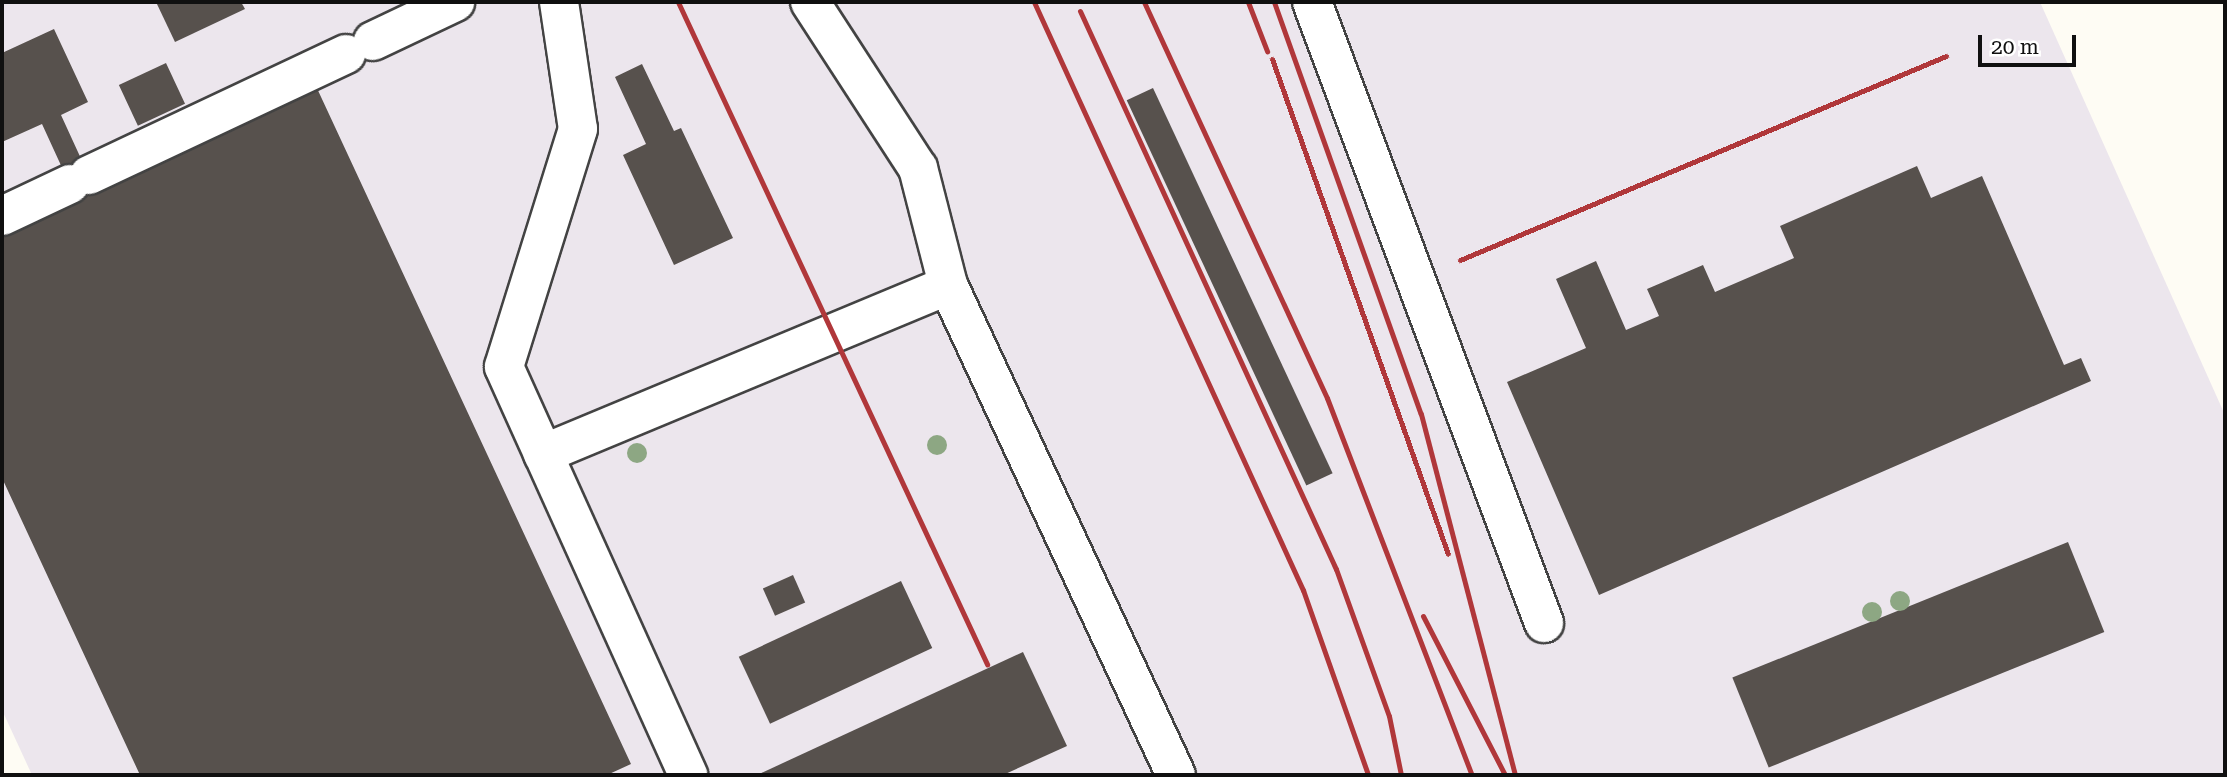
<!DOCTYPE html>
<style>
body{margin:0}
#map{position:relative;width:2227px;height:777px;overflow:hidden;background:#fefcf4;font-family:"Roboto Serif",serif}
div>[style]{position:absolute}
.industrial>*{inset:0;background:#ece6ed}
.building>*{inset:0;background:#57514d;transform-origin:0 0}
.roads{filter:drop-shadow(2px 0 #434343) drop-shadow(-2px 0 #434343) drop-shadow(0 2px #434343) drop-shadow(0 -2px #434343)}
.minor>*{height:38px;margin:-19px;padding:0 19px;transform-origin:19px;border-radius:19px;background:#fff}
.rail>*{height:5px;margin:-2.5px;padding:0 2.5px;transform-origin:2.5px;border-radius:2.5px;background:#b0373a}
.trees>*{width:20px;height:20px;margin:-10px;border-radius:50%;background:#8da783}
span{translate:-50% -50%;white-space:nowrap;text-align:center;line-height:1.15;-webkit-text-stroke:7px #fff;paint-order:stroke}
.frame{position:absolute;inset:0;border:4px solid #101010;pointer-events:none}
.scale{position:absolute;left:1978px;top:35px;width:98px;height:32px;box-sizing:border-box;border:4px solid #101010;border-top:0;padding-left:9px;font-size:21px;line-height:24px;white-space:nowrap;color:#101010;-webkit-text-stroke:5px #fff;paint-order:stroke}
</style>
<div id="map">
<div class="industrial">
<div style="clip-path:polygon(2px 2px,2040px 2px,2225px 415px,2225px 775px,32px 775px,2px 710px)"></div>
</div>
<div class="building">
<div style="clip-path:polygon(156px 2px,241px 2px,245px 9px,175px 42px)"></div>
<div style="clip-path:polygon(54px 29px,88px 102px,61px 115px,94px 187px,315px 84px,631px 764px,607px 775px,140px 775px,2px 478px,2px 230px,75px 196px,42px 124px,2px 142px,2px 53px)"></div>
<div style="left:166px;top:63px;width:45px;height:52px;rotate:65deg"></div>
<div style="clip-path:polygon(642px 64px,674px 131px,681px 128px,733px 238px,674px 265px,623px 155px,646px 144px,615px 77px)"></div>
<div style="left:1153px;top:88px;width:425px;height:29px;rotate:65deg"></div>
<div style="clip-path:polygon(1917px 166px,1931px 198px,1982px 176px,2064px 365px,2081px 358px,2091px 381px,1599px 595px,1507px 382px,1586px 348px,1556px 279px,1596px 261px,1626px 330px,1659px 316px,1647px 289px,1703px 265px,1715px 292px,1794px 258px,1780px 226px)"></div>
<div style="left:2068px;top:542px;width:97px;height:362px;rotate:68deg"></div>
<div style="left:793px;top:575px;width:30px;height:33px;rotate:66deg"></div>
<div style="left:901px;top:581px;width:74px;height:179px;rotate:65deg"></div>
<div style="clip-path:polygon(1023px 652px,1067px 746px,1003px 775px,757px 775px)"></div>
</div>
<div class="roads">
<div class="minor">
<div style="left:559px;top:2px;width:128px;rotate:81.5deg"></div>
<div style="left:578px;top:129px;width:249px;rotate:107.3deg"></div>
<div style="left:504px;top:367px;width:448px;rotate:65.7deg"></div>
<div style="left:810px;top:2px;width:198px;rotate:57deg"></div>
<div style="left:918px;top:168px;width:121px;rotate:75.6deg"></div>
<div style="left:948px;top:285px;width:540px;rotate:65.05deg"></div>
<div style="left:1312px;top:2px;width:663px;rotate:69.51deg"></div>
<div style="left:373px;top:41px;width:91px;rotate:-25.4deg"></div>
<div style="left:89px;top:175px;width:284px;rotate:-25.2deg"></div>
<div style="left:2px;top:216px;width:75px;rotate:-25.2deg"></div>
<div style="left:543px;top:454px;width:439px;rotate:-22.6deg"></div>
</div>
</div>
<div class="rail">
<div style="left:678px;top:2px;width:731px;rotate:64.98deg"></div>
<div style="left:1034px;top:2px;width:647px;rotate:65.42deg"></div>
<div style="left:1303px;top:590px;width:196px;rotate:70.6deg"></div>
<div style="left:1144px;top:2px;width:436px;rotate:65.2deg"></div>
<div style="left:1327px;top:398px;width:404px;rotate:69deg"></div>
<div style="left:1248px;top:2px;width:53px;rotate:68.8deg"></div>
<div style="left:1274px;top:2px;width:437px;rotate:70.4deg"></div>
<div style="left:1421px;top:414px;width:373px;rotate:75.4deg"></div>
<div style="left:1080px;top:11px;width:614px;rotate:65.36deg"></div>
<div style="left:1336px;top:569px;width:156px;rotate:70.2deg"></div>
<div style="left:1389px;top:716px;width:60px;rotate:78.5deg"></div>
<div style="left:1272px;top:59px;width:525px;rotate:70.43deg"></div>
<div style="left:1460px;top:260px;width:527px;rotate:-22.77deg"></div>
<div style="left:1423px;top:616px;width:179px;rotate:62.7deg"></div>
</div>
<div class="trees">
<div style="left:937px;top:445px"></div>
<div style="left:637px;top:453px"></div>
<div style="left:1900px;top:601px"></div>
<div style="left:1872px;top:612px"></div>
</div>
<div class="frame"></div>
<div class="scale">20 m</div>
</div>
